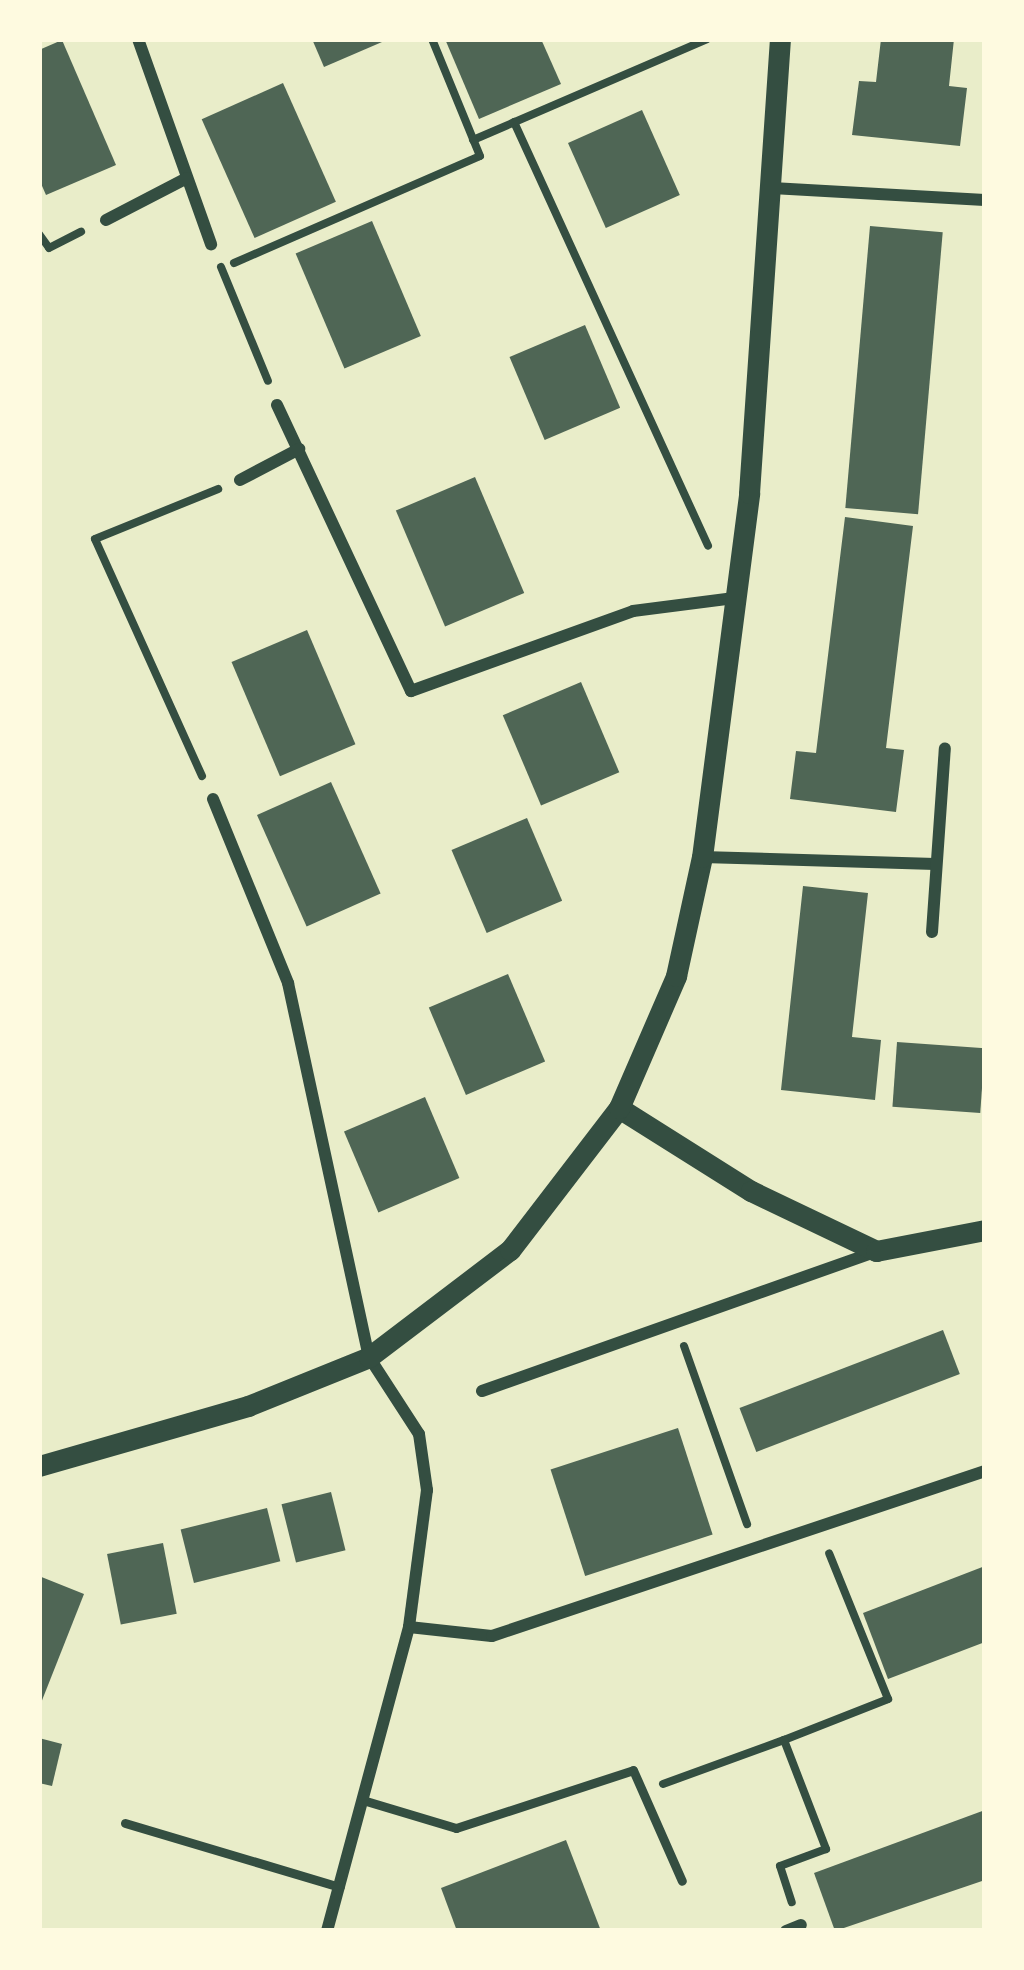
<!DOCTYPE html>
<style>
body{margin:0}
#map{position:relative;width:1024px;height:1970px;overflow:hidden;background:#e9edc9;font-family:"Public Sans",sans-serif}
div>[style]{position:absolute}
.building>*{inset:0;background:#4f6655;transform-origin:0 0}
.path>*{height:8px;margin:-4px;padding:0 4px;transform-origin:4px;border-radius:4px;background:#344e41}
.service>*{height:9px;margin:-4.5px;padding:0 4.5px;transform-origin:4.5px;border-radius:4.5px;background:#344e41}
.minor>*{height:12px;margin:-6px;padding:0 6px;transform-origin:6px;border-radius:6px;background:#344e41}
.tertiary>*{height:21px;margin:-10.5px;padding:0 10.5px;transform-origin:10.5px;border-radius:10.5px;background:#344e41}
span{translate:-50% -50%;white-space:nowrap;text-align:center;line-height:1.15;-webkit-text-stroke:12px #fefae0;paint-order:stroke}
.frame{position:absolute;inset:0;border:42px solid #fefae0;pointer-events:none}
</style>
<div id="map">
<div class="building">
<div style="clip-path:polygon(312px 39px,389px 39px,324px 67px)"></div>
<div style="clip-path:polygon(445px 39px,541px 39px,561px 84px,479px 119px)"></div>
<div style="clip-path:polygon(881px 39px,954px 39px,949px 86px,967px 88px,960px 146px,852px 135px,859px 81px,876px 82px)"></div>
<div style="clip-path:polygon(62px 40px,116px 165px,46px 195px,39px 179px,39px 50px)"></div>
<div style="left:283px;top:83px;width:130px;height:89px;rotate:66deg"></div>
<div style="left:642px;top:110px;width:93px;height:81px;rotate:66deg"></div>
<div style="left:372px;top:221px;width:125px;height:83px;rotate:67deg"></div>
<div style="left:870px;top:226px;width:73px;height:283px;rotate:5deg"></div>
<div style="left:585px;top:325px;width:90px;height:82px;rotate:67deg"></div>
<div style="left:475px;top:477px;width:126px;height:86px;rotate:67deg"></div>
<div style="clip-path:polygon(845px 517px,913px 526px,886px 748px,904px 750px,896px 812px,790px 799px,796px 751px,816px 753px)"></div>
<div style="left:307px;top:630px;width:124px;height:82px;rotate:67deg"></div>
<div style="left:581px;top:682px;width:98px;height:85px;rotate:67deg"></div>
<div style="left:331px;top:782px;width:122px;height:81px;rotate:66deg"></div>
<div style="left:527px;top:818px;width:90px;height:82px;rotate:67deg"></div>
<div style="clip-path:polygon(803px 886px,868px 893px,852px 1037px,881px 1040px,875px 1100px,781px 1090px)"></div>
<div style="left:508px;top:974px;width:95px;height:86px;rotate:67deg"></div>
<div style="left:897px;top:1042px;width:88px;height:65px;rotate:4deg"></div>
<div style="left:425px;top:1097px;width:88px;height:88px;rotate:67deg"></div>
<div style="left:943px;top:1330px;width:47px;height:218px;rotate:69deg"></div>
<div style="left:678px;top:1428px;width:112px;height:134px;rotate:72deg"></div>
<div style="left:331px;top:1492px;width:60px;height:51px;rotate:76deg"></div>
<div style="left:267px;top:1508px;width:55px;height:89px;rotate:76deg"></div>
<div style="left:163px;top:1543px;width:72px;height:57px;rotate:79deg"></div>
<div style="clip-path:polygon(985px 1566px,985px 1642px,888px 1679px,863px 1613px)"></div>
<div style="clip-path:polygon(39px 1576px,84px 1594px,39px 1708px)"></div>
<div style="clip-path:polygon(39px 1738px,62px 1744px,52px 1786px,39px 1783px)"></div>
<div style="clip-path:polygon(985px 1810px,985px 1880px,835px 1931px,814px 1873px)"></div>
<div style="clip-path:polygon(566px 1840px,601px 1931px,457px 1931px,441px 1888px)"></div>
</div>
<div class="path">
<div style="left:514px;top:122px;width:466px;rotate:65.4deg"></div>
<div style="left:473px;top:140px;width:255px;rotate:-23.3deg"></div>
<div style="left:39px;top:234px;width:17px;rotate:54deg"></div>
<div style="left:49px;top:248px;width:36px;rotate:-27deg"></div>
<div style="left:234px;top:263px;width:268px;rotate:-23.5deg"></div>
<div style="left:480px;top:156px;width:126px;rotate:-112.3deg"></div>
<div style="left:221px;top:267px;width:123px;rotate:67.6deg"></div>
<div style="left:202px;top:776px;width:260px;rotate:-114.3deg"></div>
<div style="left:95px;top:539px;width:133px;rotate:-22.1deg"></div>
<div style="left:684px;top:1346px;width:189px;rotate:70.5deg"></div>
<div style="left:784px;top:1740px;width:112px;rotate:-21.5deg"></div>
<div style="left:888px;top:1699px;width:157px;rotate:-112deg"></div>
<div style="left:663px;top:1784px;width:129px;rotate:-20deg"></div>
<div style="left:784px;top:1740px;width:117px;rotate:68.9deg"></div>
<div style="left:826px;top:1849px;width:49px;rotate:159.7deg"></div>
<div style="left:780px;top:1866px;width:38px;rotate:72deg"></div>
</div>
<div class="service">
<div style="left:366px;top:1801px;width:94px;rotate:16.7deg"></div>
<div style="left:456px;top:1828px;width:186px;rotate:-18.1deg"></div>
<div style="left:633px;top:1770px;width:121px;rotate:66.2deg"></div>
<div style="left:125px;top:1823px;width:224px;rotate:16.6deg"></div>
</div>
<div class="minor">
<div style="left:138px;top:39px;width:218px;rotate:70.4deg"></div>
<div style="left:772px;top:188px;width:213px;rotate:3.2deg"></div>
<div style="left:106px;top:220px;width:91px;rotate:-27.4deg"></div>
<div style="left:277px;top:405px;width:316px;rotate:64.9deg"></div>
<div style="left:411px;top:691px;width:236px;rotate:-19.8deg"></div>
<div style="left:633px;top:611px;width:102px;rotate:-7.3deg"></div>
<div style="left:240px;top:480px;width:67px;rotate:-27.7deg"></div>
<div style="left:213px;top:799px;width:199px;rotate:67.8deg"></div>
<div style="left:288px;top:983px;width:383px;rotate:77.8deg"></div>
<div style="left:369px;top:1357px;width:92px;rotate:57deg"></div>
<div style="left:419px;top:1434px;width:57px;rotate:81.9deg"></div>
<div style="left:427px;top:1490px;width:138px;rotate:97.5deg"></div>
<div style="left:409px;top:1627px;width:315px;rotate:105.1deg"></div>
<div style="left:702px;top:857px;width:233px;rotate:1.7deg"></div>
<div style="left:932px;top:932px;width:184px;rotate:-86deg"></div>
<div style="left:482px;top:1391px;width:417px;rotate:-19.5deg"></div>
<div style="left:409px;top:1627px;width:83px;rotate:6.2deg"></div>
<div style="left:492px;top:1636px;width:520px;rotate:-18.5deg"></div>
<div style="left:786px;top:1931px;width:16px;rotate:-22deg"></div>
</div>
<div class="tertiary">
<div style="left:619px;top:1108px;width:156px;rotate:32.2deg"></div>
<div style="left:751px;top:1191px;width:139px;rotate:25.6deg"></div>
<div style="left:876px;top:1251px;width:111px;rotate:-10.9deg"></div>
<div style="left:39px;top:1466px;width:217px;rotate:-16deg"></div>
<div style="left:248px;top:1406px;width:131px;rotate:-22deg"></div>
<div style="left:369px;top:1357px;width:177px;rotate:-37.2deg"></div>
<div style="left:510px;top:1250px;width:179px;rotate:-52.5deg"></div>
<div style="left:619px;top:1108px;width:144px;rotate:-66.6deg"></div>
<div style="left:676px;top:976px;width:122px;rotate:-77.7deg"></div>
<div style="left:702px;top:857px;width:367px;rotate:-82.6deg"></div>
<div style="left:749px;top:493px;width:455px;rotate:-86.1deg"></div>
</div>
<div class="frame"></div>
</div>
